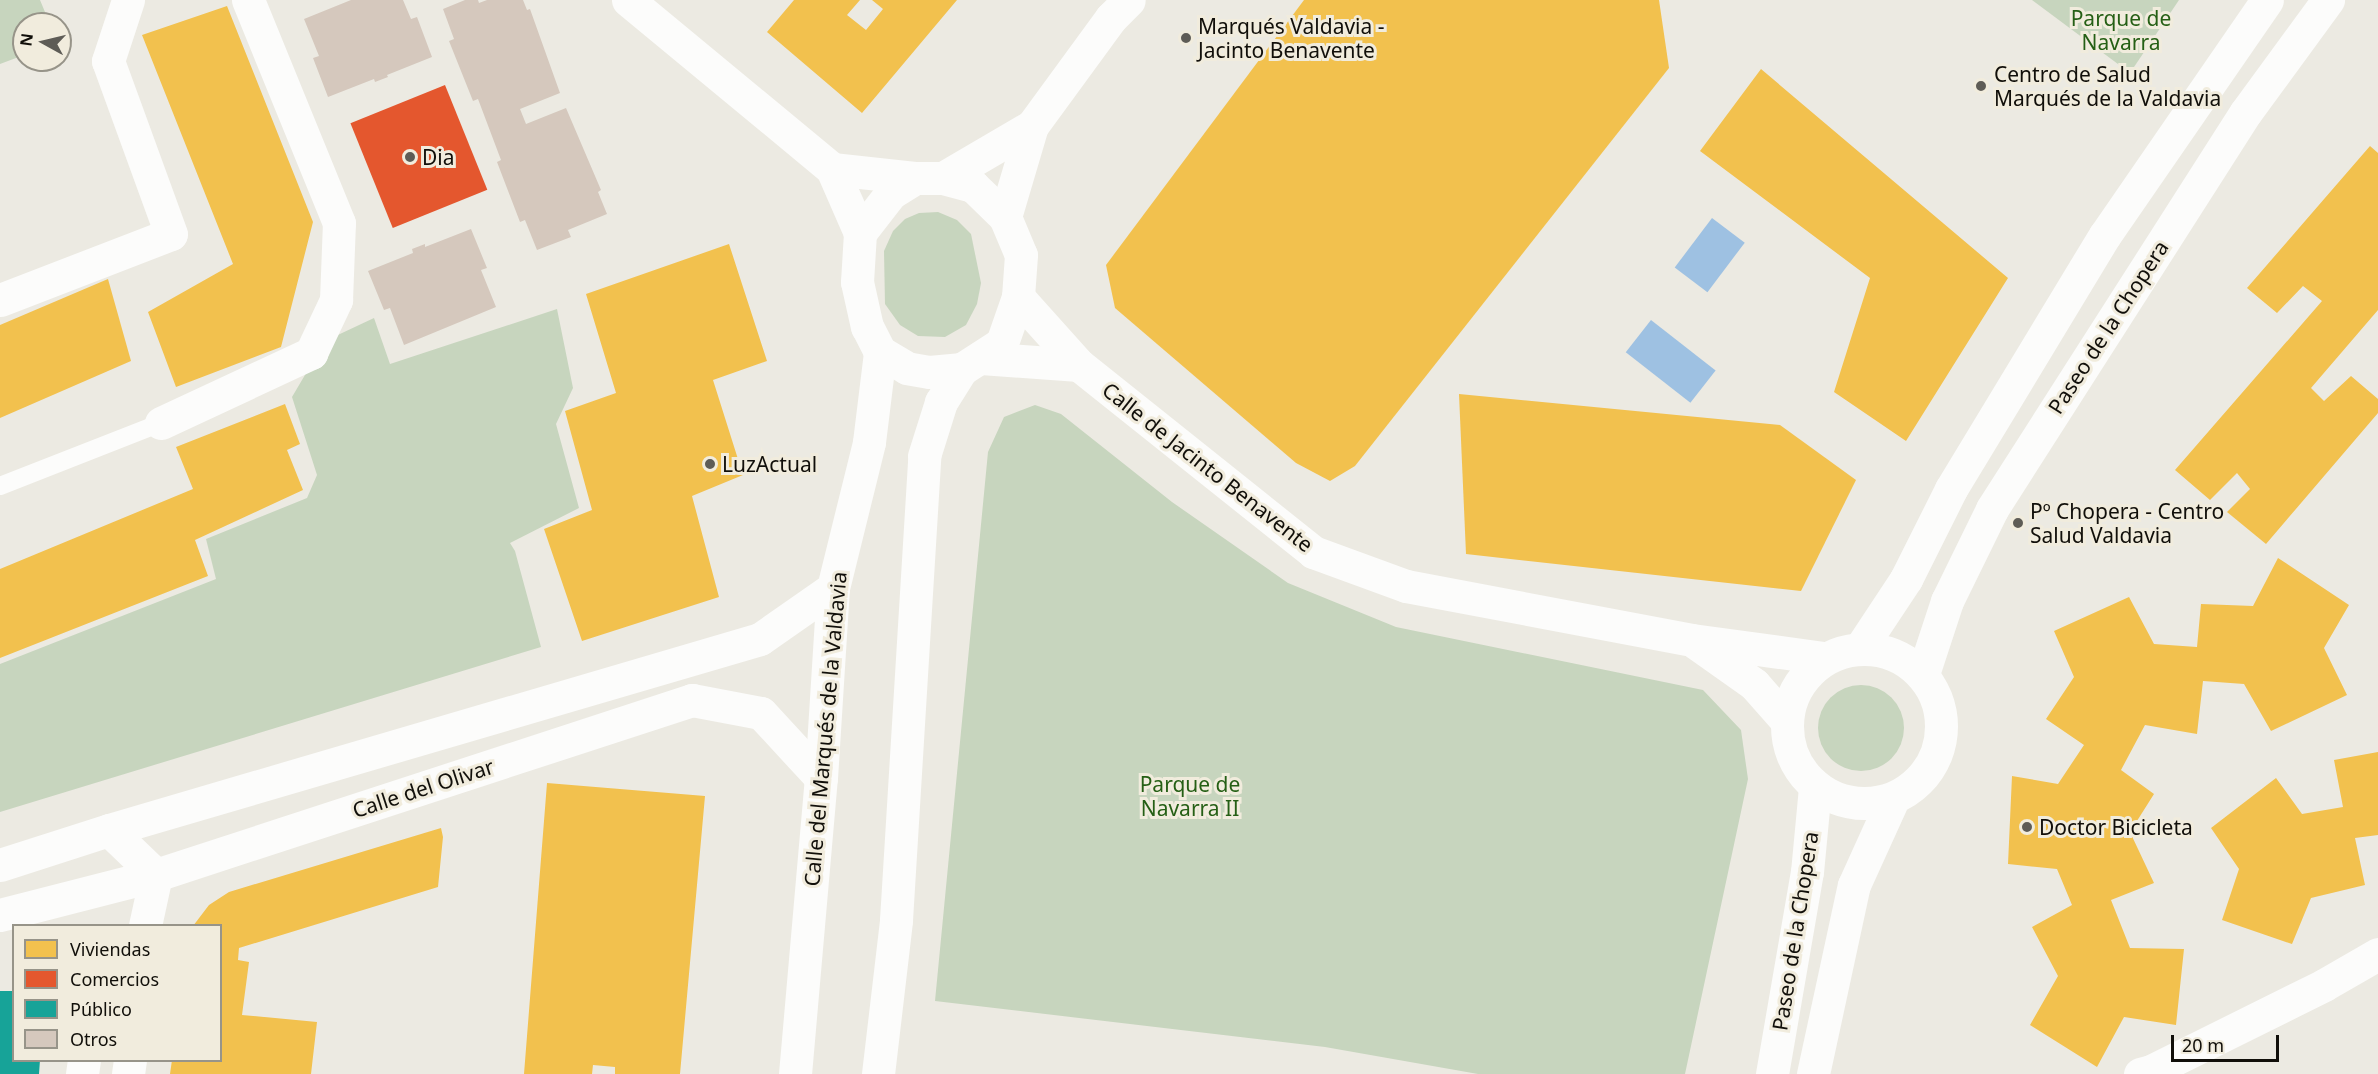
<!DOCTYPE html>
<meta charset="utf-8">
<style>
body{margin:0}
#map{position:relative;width:2378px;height:1074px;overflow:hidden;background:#eceae2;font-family:"Noto Sans",sans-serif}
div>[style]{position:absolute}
.green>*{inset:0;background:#c7d5be}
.round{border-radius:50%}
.water>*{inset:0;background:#9ec1e2;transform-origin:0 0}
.homes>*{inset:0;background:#f2c14e}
.shops>*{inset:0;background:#e4572e;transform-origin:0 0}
.public>*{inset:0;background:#17a398}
.building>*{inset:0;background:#d5c8bd}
.lane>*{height:18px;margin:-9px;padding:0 9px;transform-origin:9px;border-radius:9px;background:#fcfcfb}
.street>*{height:33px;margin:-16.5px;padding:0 16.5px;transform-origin:16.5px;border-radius:16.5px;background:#fcfcfb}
.secondary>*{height:33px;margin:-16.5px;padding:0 16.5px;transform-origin:16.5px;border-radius:16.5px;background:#fcfcfb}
.secondary>.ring{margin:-16.5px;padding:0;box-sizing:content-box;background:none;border:33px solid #fcfcfb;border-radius:50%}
.dots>*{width:16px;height:16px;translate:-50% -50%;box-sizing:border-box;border:3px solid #f1ecdd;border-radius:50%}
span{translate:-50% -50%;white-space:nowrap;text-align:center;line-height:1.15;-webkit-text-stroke:6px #f1ecdd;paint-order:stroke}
.park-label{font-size:21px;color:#255f15}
.poi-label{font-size:21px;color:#110f0a}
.left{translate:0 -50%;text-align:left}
.street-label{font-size:21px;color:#110f0a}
.legend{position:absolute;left:12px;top:924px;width:210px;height:138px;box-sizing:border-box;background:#f1ecdd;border:2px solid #979489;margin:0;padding:8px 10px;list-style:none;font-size:18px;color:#110f0a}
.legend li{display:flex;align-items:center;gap:12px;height:30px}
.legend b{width:30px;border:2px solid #979489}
.north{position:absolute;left:12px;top:12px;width:60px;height:60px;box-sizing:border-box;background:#f1ecdd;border:2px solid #979489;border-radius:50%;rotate:278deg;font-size:16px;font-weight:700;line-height:24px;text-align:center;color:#110f0a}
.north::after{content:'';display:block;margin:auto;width:21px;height:27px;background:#5e5c56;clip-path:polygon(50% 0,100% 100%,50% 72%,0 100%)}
.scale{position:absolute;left:2171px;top:1035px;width:108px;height:27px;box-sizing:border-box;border:3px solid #110f0a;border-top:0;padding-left:8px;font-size:18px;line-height:21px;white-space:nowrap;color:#110f0a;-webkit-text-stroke:4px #f1ecdd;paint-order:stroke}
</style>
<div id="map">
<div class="green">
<div style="clip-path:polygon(0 0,40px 0,50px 24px,24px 24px,24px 55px,0 64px)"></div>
<div style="clip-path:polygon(2032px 0,2179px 0,2130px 73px)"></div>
<div style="clip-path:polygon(938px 212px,957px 220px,971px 234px,981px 283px,977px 304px,966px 325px,945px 337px,918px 336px,900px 325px,885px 304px,884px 251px,893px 231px,905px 219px,919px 213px)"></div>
<div style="clip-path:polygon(557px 309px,573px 388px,556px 424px,579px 508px,510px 543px,515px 551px,541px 647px,0 812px,0 664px,216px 579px,206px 539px,307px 498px,317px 475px,292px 397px,325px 341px,374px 318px,390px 364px)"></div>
<div style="clip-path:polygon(1035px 405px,1061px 414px,1172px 502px,1288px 583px,1396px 627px,1703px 690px,1741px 730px,1748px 779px,1685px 1074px,1478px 1074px,1325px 1047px,935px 1001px,988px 452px,1004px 417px)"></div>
<div class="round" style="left:1818px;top:685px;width:86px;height:86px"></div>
</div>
<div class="water">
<div style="left:1712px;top:218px;width:41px;height:62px;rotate:37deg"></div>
<div style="left:1651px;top:320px;width:82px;height:41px;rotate:38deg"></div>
</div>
<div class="homes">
<div style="clip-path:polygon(794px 0,860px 0,847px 15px,866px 30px,883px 9px,872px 0,957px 0,862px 113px,767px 32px)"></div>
<div style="clip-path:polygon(1304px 0,1659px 0,1669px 68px,1355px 466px,1330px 481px,1296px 463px,1115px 308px,1106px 265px)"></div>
<div style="clip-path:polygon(227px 6px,313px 222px,281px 347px,176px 387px,148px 312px,233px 264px,142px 35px)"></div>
<div style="clip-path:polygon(1761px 69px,2008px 278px,1906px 441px,1834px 392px,1870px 278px,1700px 151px)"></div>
<div style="clip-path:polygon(2370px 146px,2378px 153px,2378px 310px,2311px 388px,2324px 401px,2351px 376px,2378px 399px,2378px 413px,2266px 544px,2227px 512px,2250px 489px,2237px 473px,2210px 500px,2175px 470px,2322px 301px,2303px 286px,2277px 313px,2247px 288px)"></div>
<div style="clip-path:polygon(729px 244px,767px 361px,713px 380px,743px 475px,692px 496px,719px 597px,582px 641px,544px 529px,592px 510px,565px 411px,616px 393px,586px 294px)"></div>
<div style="clip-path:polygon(108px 279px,131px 361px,0 418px,0 325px)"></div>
<div style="clip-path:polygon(1459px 394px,1780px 425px,1856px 480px,1801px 591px,1466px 554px)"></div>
<div style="clip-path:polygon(285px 404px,300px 444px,287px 450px,303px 490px,195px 540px,208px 576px,0 658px,0 569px,193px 489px,176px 447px)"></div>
<div style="clip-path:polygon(2278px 558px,2349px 605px,2324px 648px,2347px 695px,2271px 731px,2244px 684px,2203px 681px,2197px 734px,2145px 725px,2121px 770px,2154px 794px,2130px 832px,2154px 883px,2111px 900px,2130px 948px,2184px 949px,2176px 1025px,2124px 1017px,2097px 1067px,2030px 1025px,2058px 976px,2032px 927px,2072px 905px,2057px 869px,2008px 864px,2012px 776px,2058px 784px,2084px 745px,2046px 719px,2074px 677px,2054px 631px,2129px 597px,2154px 644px,2197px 647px,2201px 604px,2253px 606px)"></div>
<div style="clip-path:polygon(2378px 752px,2378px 835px,2355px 838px,2365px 885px,2311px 898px,2292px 944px,2222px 920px,2239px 869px,2211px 828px,2276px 778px,2302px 814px,2343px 807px,2334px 760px)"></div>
<div style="clip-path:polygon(547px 783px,705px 796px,680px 1074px,615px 1074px,615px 1067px,593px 1065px,592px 1074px,524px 1074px)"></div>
<div style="clip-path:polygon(441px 828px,443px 837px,438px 887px,239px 948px,238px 960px,249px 962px,242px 1015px,317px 1022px,311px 1074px,170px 1074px,172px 1060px,220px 1060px,220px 926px,193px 926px,209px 905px,229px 892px)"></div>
</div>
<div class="shops">
<div style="left:445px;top:85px;width:113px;height:102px;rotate:68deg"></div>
</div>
<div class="public">
<div style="clip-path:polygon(0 991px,14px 991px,14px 1060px,40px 1060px,39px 1074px,0 1074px)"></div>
</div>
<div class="building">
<div style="clip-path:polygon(351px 0,403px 0,411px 19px,417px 17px,432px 57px,387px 75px,388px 77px,375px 82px,374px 79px,328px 97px,313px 58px,319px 56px,304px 19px)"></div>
<div style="clip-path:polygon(465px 0,478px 0,479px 3px,487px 0,523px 0,527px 10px,530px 9px,560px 93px,520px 109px,526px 124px,566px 108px,601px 190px,598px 192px,607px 214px,568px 230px,571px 237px,537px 250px,525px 220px,520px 222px,497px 162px,501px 160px,478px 99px,473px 101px,449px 41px,454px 39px,443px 9px)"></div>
<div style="clip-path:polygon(471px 229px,487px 268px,481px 270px,496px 307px,404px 345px,390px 308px,384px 310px,368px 271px,413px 253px,412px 249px,425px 244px,425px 247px)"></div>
</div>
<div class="lane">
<div style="left:0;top:486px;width:173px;rotate:-21.4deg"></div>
</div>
<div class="street">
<div style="left:943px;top:178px;width:103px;rotate:-30.3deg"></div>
<div style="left:1005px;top:217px;width:95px;rotate:-73.5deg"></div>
<div style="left:1032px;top:126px;width:134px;rotate:-53.8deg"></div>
<div style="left:1111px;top:18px;width:25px;rotate:-45deg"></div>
<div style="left:1018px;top:297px;width:91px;rotate:48.1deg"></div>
<div style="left:1079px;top:365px;width:300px;rotate:38.6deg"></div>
<div style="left:1313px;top:552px;width:99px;rotate:20.1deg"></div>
<div style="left:1406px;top:586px;width:291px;rotate:10.7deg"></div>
<div style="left:1692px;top:640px;width:133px;rotate:7.8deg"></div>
<div style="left:0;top:300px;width:183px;rotate:-21.1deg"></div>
<div style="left:171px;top:234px;width:184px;rotate:-110deg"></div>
<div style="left:108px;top:61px;width:64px;rotate:-71.8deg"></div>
<div style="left:981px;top:358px;width:98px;rotate:4.1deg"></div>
<div style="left:161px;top:423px;width:166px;rotate:-25deg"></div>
<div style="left:311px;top:353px;width:59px;rotate:-64.7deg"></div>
<div style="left:336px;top:300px;width:77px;rotate:-87.8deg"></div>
<div style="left:339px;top:223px;width:241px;rotate:-112.2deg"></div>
<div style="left:1696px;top:643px;width:71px;rotate:35.3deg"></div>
<div style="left:1754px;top:684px;width:47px;rotate:48.5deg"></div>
<div style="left:109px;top:830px;width:65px;rotate:43.8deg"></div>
<div style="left:156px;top:875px;width:52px;rotate:102.2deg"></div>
<div style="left:0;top:865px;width:114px;rotate:-17.8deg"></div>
<div style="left:109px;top:830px;width:678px;rotate:-16.35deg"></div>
<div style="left:760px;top:639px;width:89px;rotate:-34.9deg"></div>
<div style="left:0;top:915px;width:161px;rotate:-14.4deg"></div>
<div style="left:156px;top:875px;width:564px;rotate:-18.08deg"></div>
<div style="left:692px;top:700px;width:70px;rotate:10.7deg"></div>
<div style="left:761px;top:713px;width:88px;rotate:47.3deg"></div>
<div style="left:82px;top:1074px;width:14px;rotate:-82deg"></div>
<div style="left:128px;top:1074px;width:14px;rotate:-82deg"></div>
<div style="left:795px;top:1074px;width:297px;rotate:-85deg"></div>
<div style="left:821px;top:778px;width:190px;rotate:-86.4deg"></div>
<div style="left:833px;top:588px;width:150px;rotate:-76.1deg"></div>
<div style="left:869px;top:442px;width:91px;rotate:-83deg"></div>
<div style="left:878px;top:1074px;width:155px;rotate:-83.3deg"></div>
<div style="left:896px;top:920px;width:465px;rotate:-86.5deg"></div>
<div style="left:924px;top:456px;width:57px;rotate:-72.5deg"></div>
<div style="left:941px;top:402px;width:39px;rotate:-58deg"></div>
<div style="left:2140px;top:1074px;width:11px;rotate:-15deg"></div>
<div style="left:2151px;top:1071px;width:193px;rotate:-26.4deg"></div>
<div style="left:2324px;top:985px;width:62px;rotate:-29.9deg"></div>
</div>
<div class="secondary">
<div style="left:628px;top:0;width:265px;rotate:39.6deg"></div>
<div style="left:832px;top:169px;width:70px;rotate:66.4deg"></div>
<div style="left:832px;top:169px;width:83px;rotate:6.2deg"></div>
<div style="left:915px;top:178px;width:28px"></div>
<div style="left:943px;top:178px;width:31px;rotate:15deg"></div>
<div style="left:973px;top:186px;width:45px;rotate:44.1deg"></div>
<div style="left:1005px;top:217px;width:41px;rotate:67.2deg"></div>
<div style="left:1021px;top:255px;width:42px;rotate:94.1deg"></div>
<div style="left:1018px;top:297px;width:49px;rotate:109.2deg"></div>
<div style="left:1002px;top:343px;width:48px;rotate:147deg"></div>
<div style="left:962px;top:369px;width:33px;rotate:175deg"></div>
<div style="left:929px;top:372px;width:22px;rotate:-170deg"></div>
<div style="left:907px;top:368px;width:31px;rotate:-149deg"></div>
<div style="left:880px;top:352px;width:28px;rotate:-117deg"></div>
<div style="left:867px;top:327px;width:46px;rotate:-102.5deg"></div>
<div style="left:857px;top:282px;width:49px;rotate:-86.5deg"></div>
<div style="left:860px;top:233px;width:51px;rotate:-52.2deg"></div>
<div style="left:891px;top:193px;width:28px;rotate:-32deg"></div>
<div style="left:1861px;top:647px;width:82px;rotate:-56.5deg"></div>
<div style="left:1906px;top:579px;width:101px;rotate:-63.4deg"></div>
<div style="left:1951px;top:489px;width:297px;rotate:-58.8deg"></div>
<div style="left:2105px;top:235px;width:285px;rotate:-55.4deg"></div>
<div class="ring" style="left:1787px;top:649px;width:121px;height:121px"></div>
<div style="left:1923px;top:674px;width:77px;rotate:-71.8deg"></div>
<div style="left:1947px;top:601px;width:102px;rotate:-63.9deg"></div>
<div style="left:1992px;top:509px;width:471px;rotate:-57.4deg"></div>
<div style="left:2246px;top:112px;width:139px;rotate:-53.8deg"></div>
<div style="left:1772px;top:1074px;width:205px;rotate:-80.2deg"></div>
<div style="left:1807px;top:872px;width:84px;rotate:-84.6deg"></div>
<div style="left:1813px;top:1074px;width:193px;rotate:-77.8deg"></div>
<div style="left:1854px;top:885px;width:94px;rotate:-65.6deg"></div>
</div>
<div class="dots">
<div style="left:1186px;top:38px;background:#5e5c56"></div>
<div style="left:1981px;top:86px;background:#5e5c56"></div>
<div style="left:410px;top:157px;background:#5e5c56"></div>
<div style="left:710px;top:464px;background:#5e5c56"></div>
<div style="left:2018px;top:523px;background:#5e5c56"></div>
<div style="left:2027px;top:827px;background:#5e5c56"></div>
</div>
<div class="park-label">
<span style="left:2121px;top:30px">Parque de<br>Navarra</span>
<span style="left:1190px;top:796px">Parque de<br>Navarra II</span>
</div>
<div class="poi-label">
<span class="left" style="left:1198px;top:38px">Marqués Valdavia -<br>Jacinto Benavente</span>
<span class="left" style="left:1994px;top:86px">Centro de Salud<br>Marqués de la Valdavia</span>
<span class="left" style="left:422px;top:157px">Dia</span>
<span class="left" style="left:722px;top:464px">LuzActual</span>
<span class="left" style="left:2030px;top:523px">Pº Chopera - Centro<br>Salud Valdavia</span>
<span class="left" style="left:2039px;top:827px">Doctor Bicicleta</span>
</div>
<div class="street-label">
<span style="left:2108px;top:327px;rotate:-57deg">Paseo de la Chopera</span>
<span style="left:1208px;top:467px;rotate:38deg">Calle de Jacinto Benavente</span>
<span style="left:825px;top:729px;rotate:-85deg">Calle del Marqués de la Valdavia</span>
<span style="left:423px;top:788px;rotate:-18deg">Calle del Olivar</span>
<span style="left:1795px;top:931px;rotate:-81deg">Paseo de la Chopera</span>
</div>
<ul class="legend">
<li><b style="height:16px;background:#f2c14e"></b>Viviendas</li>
<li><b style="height:16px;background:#e4572e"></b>Comercios</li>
<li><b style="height:16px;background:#17a398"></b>Público</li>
<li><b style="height:16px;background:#d5c8bd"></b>Otros</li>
</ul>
<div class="north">N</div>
<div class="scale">20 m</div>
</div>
